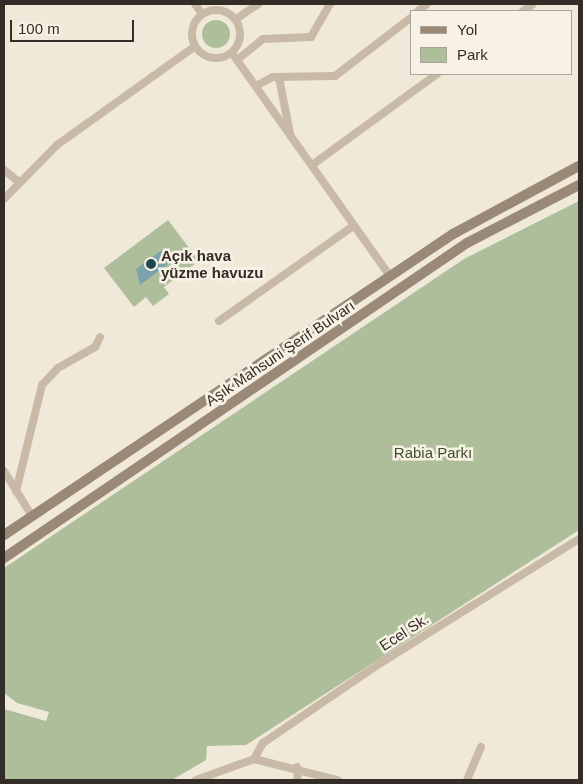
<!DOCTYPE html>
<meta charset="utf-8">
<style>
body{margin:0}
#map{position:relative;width:583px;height:784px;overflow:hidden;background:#f0e9da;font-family:Helvetica,sans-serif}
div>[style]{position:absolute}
.green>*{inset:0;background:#aebe9a}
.round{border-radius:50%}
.water>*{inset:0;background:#7aa3ac}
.minor>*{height:8px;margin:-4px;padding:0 4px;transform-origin:4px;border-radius:4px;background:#c8baa6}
.minor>.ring{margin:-4px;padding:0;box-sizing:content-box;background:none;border:8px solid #c8baa6;border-radius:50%}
.secondary>*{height:10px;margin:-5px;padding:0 5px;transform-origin:5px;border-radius:5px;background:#9b8978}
.dots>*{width:14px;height:14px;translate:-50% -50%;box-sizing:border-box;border:2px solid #f8f2e6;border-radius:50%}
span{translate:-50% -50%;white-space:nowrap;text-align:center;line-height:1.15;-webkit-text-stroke:5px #f8f2e6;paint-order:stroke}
.poi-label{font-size:15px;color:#342d27;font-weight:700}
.left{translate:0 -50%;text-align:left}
.street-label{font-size:15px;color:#342d27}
.park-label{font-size:15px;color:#3e512c}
.frame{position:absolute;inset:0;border:5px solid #342d27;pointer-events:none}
.legend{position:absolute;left:410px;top:10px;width:162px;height:65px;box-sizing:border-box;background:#f8f2e6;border:1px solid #aaa39a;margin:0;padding:6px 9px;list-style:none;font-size:15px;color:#342d27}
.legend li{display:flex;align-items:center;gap:10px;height:25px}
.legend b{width:25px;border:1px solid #aaa39a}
.scale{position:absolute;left:10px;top:20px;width:124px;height:22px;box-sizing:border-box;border:2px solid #342d27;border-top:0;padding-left:6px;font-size:15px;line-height:18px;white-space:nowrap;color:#342d27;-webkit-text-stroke:4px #f8f2e6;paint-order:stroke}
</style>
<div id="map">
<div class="green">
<div class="round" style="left:202px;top:20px;width:28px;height:28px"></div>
<div style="clip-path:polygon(579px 201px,579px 530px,246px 745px,207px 746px,206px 760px,172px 780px,4px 780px,4px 709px,46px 721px,49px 712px,17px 703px,4px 693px,4px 568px,464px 259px)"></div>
<div style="clip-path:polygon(168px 220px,199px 261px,164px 287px,169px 294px,153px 306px,146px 297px,134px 307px,104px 268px)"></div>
</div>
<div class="water">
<div style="clip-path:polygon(162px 250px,171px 262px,140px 285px,136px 269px)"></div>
</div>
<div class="minor">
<div style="left:195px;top:4px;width:12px;rotate:55deg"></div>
<div class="ring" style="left:192px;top:10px;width:40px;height:40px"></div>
<div style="left:418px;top:11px;width:11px;rotate:-38deg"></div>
<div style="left:523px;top:11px;width:12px;rotate:-35deg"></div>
<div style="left:236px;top:19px;width:27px;rotate:-34deg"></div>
<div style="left:232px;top:53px;width:273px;rotate:54.7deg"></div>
<div style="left:237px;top:60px;width:33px;rotate:-39deg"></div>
<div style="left:263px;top:39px;width:48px;rotate:-2.4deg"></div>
<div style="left:311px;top:37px;width:38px;rotate:-60deg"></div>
<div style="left:279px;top:78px;width:56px;rotate:78.7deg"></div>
<div style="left:256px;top:86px;width:19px;rotate:-28deg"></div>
<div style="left:273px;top:77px;width:62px;rotate:-0.9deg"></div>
<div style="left:335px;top:76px;width:97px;rotate:-37.5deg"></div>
<div style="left:312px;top:165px;width:155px;rotate:-36.1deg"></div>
<div style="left:4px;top:170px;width:19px;rotate:39deg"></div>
<div style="left:4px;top:199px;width:76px;rotate:-45.5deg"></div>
<div style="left:57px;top:145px;width:168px;rotate:-35.6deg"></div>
<div style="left:219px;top:321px;width:164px;rotate:-35.3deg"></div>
<div style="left:4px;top:471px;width:53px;rotate:58.1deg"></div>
<div style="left:16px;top:491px;width:109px;rotate:-76.2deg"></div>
<div style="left:42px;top:385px;width:23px;rotate:-47deg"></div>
<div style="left:58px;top:368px;width:43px;rotate:-29.6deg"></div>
<div style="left:95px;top:347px;width:11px;rotate:-63deg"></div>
<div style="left:254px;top:759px;width:18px;rotate:-61deg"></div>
<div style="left:263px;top:743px;width:140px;rotate:-34.3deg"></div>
<div style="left:379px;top:664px;width:236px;rotate:-32deg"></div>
<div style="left:297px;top:767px;width:13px;rotate:86deg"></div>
<div style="left:196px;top:780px;width:62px;rotate:-19.9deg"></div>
<div style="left:254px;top:759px;width:86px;rotate:14.2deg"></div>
<div style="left:467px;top:780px;width:36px;rotate:-67deg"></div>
</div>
<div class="secondary">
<div style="left:4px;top:535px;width:541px;rotate:-33.84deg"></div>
<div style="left:453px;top:234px;width:143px;rotate:-28.4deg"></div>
<div style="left:4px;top:558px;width:560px;rotate:-34.23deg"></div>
<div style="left:467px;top:243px;width:126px;rotate:-27.4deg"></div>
</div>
<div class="dots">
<div style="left:151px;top:264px;background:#1e4954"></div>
</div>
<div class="poi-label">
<span class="left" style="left:161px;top:264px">Açık hava<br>yüzme havuzu</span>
</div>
<div class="street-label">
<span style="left:280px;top:353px;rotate:-34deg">Aşık Mahsuni Şerif Bulvarı</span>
<span style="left:404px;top:632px;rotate:-33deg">Ecel Sk.</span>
</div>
<div class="park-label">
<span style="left:433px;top:453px">Rabia Parkı</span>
</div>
<div class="frame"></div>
<ul class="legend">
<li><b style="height:6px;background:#9b8978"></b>Yol</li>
<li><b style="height:14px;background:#aebe9a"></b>Park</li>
</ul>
<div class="scale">100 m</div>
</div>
